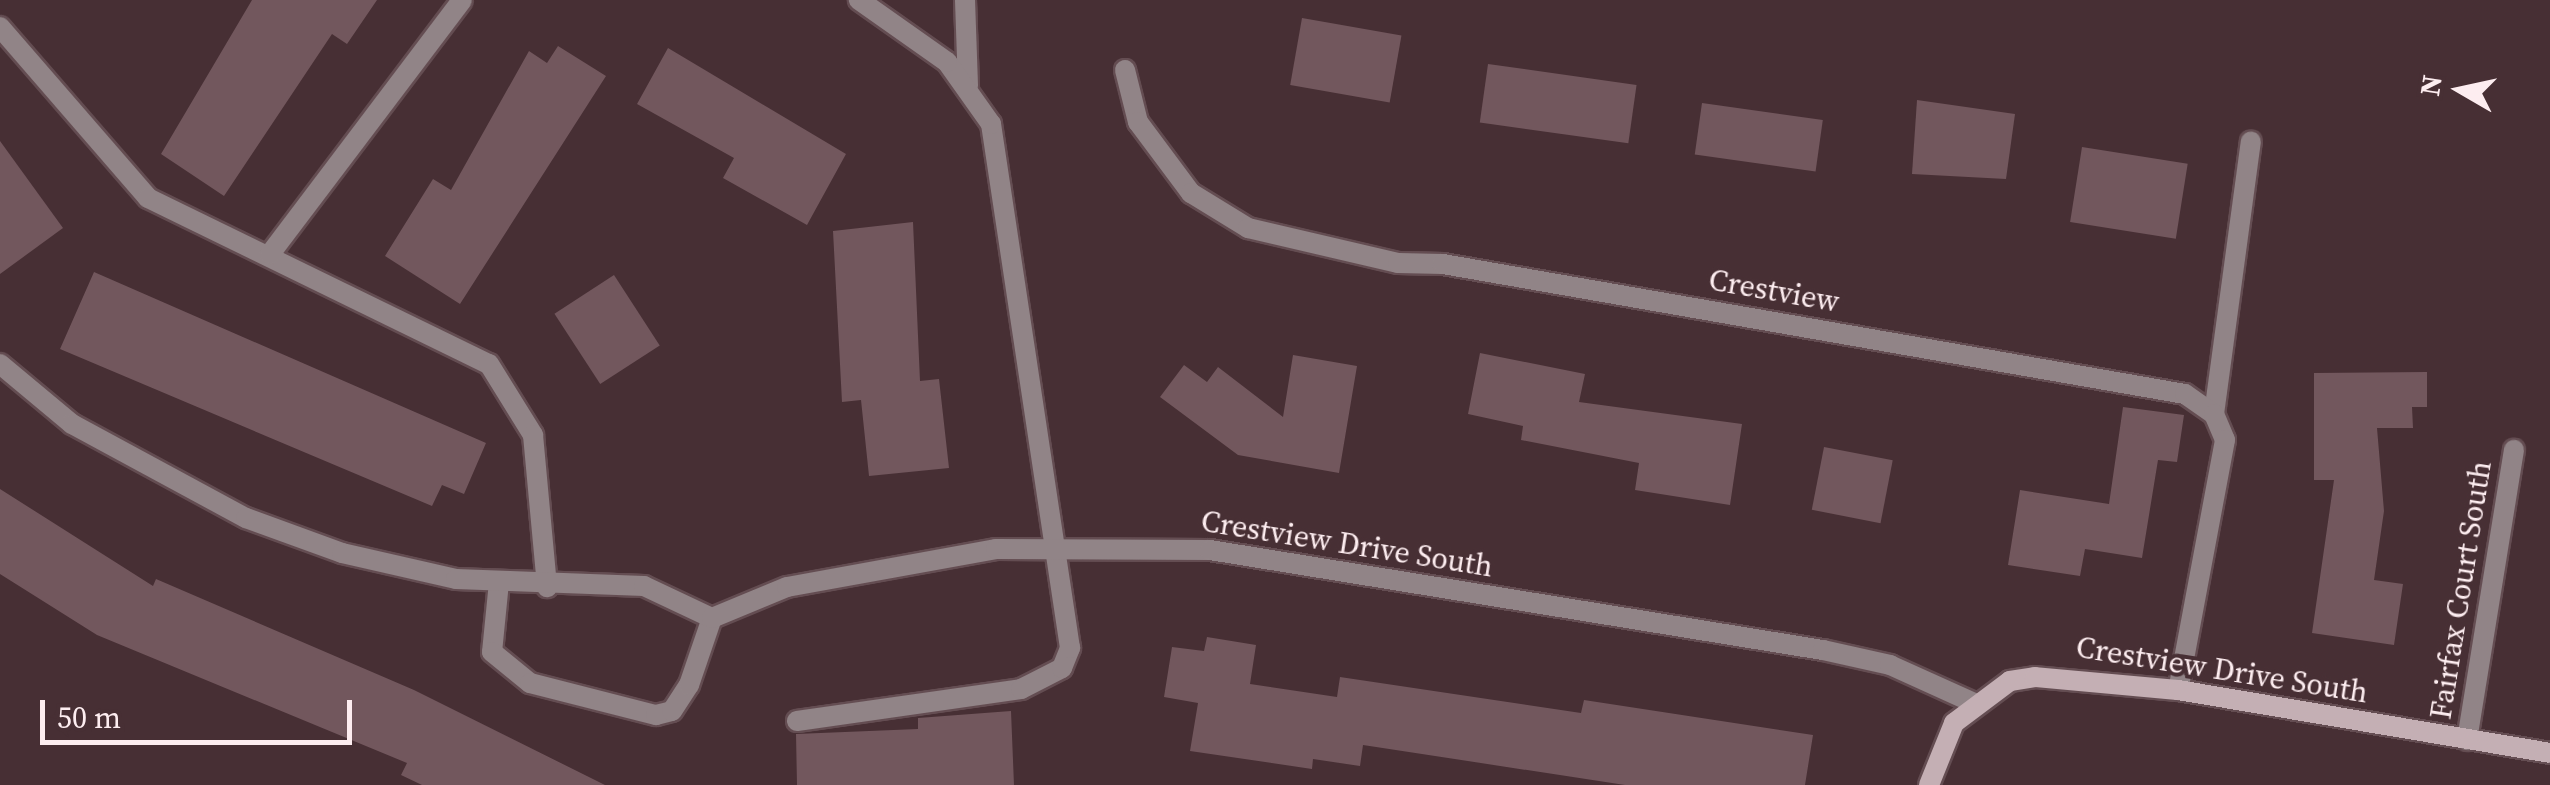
<!DOCTYPE html>
<style>
body{margin:0}
#map{position:relative;width:2550px;height:785px;overflow:hidden;background:#472f34;font-family:"Source Serif 4",serif}
div>[style]{position:absolute}
.building>*{inset:0;background:#72575d;transform-origin:0 0}
.roads{filter:drop-shadow(2px 0 #644d52) drop-shadow(-2px 0 #644d52) drop-shadow(0 2px #644d52) drop-shadow(0 -2px #644d52)}
.lane>*{height:20px;margin:-10px;padding:0 10px;transform-origin:10px;border-radius:10px;background:#918487}
.street>*{height:20px;margin:-10px;padding:0 10px;transform-origin:10px;border-radius:10px;background:#918487}
.secondary>*{height:20px;margin:-10px;padding:0 10px;transform-origin:10px;border-radius:10px;background:#c4afb4}
span{translate:-50% -50%;white-space:nowrap;text-align:center;line-height:1.15;-webkit-text-stroke:8px #472f34;paint-order:stroke}
.street-label{font-size:30px;color:#fdedf0}
.north{position:absolute;left:2410px;top:40px;width:100px;height:100px;-webkit-text-stroke:8px #472f34;paint-order:stroke;rotate:279deg;font-size:28px;font-weight:700;line-height:40px;text-align:center;color:#fdedf0}
.north::after{content:'';display:block;margin:auto;width:35px;height:45px;background:#fdedf0;clip-path:polygon(50% 0,100% 100%,50% 72%,0 100%)}
.scale{position:absolute;left:40px;top:700px;width:312px;height:45px;box-sizing:border-box;border:5px solid #fdedf0;border-top:0;padding-left:12px;font-size:30px;line-height:35px;white-space:nowrap;color:#fdedf0;-webkit-text-stroke:8px #472f34;paint-order:stroke}
</style>
<div id="map">
<div class="building">
<div style="clip-path:polygon(252px 0,377px 0,347px 44px,332px 34px,224px 196px,161px 154px)"></div>
<div style="left:1302px;top:18px;width:101px;height:68px;rotate:10deg"></div>
<div style="clip-path:polygon(558px 46px,606px 76px,460px 304px,385px 256px,433px 179px,451px 190px,529px 51px,547px 63px)"></div>
<div style="clip-path:polygon(668px 48px,846px 154px,807px 225px,723px 178px,734px 158px,637px 104px)"></div>
<div style="left:1488px;top:64px;width:150px;height:59px;rotate:8deg"></div>
<div style="clip-path:polygon(1917px 100px,2015px 114px,2006px 179px,1912px 174px)"></div>
<div style="left:1702px;top:103px;width:122px;height:52px;rotate:8deg"></div>
<div style="clip-path:polygon(0 141px,63px 228px,0 274px)"></div>
<div style="left:2082px;top:147px;width:107px;height:76px;rotate:9deg"></div>
<div style="clip-path:polygon(913px 222px,920px 381px,939px 379px,949px 468px,869px 476px,861px 400px,842px 402px,833px 231px)"></div>
<div style="clip-path:polygon(94px 272px,486px 443px,464px 494px,442px 485px,432px 506px,60px 349px)"></div>
<div style="left:614px;top:275px;width:84px;height:71px;rotate:57deg"></div>
<div style="clip-path:polygon(1480px 353px,1585px 374px,1579px 402px,1742px 424px,1730px 505px,1635px 490px,1639px 463px,1521px 440px,1523px 426px,1468px 414px)"></div>
<div style="clip-path:polygon(1293px 355px,1357px 366px,1339px 473px,1238px 455px,1160px 397px,1184px 365px,1207px 382px,1218px 367px,1283px 417px)"></div>
<div style="clip-path:polygon(2427px 372px,2427px 407px,2412px 407px,2413px 428px,2377px 428px,2384px 511px,2374px 580px,2403px 584px,2394px 645px,2312px 633px,2334px 480px,2314px 480px,2314px 373px)"></div>
<div style="clip-path:polygon(2123px 407px,2184px 415px,2177px 462px,2158px 460px,2142px 558px,2085px 549px,2080px 576px,2008px 565px,2020px 490px,2109px 504px)"></div>
<div style="left:1824px;top:447px;width:70px;height:64px;rotate:11deg"></div>
<div style="clip-path:polygon(0 489px,153px 586px,156px 579px,414px 690px,605px 785px,422px 785px,401px 775px,407px 763px,97px 635px,0 574px)"></div>
<div style="clip-path:polygon(1207px 637px,1256px 645px,1250px 684px,1337px 697px,1340px 677px,1581px 713px,1584px 700px,1813px 735px,1805px 785px,1625px 785px,1363px 745px,1360px 766px,1313px 759px,1312px 769px,1190px 751px,1198px 703px,1164px 697px,1172px 647px,1204px 651px)"></div>
<div style="clip-path:polygon(1011px 711px,1014px 785px,797px 785px,796px 734px,918px 729px,918px 718px)"></div>
</div>
<div class="roads">
<div class="lane">
<div style="left:965px;top:0;width:86px;rotate:88deg"></div>
<div style="left:0;top:27px;width:226px;rotate:49.1deg"></div>
<div style="left:148px;top:198px;width:379px;rotate:26deg"></div>
<div style="left:489px;top:364px;width:84px;rotate:58.2deg"></div>
<div style="left:533px;top:435px;width:153px;rotate:84.7deg"></div>
<div style="left:270px;top:254px;width:318px;rotate:-52.9deg"></div>
<div style="left:2214px;top:414px;width:275px;rotate:-82.3deg"></div>
<div style="left:499px;top:582px;width:70px;rotate:95.7deg"></div>
<div style="left:492px;top:652px;width:49px;rotate:39.2deg"></div>
<div style="left:530px;top:683px;width:130px;rotate:14.3deg"></div>
<div style="left:656px;top:715px;width:16px;rotate:-14deg"></div>
<div style="left:672px;top:711px;width:31px;rotate:-57deg"></div>
<div style="left:689px;top:685px;width:71px;rotate:-71.1deg"></div>
<div style="left:797px;top:721px;width:226px;rotate:-8.1deg"></div>
<div style="left:1021px;top:689px;width:46px;rotate:-27.1deg"></div>
<div style="left:1062px;top:668px;width:22px;rotate:-68deg"></div>
<div style="left:1070px;top:648px;width:530px;rotate:-98.57deg"></div>
<div style="left:991px;top:124px;width:76px;rotate:-125.4deg"></div>
<div style="left:947px;top:62px;width:108px;rotate:-144.8deg"></div>
</div>
<div class="street">
<div style="left:1125px;top:70px;width:54px;rotate:76deg"></div>
<div style="left:1138px;top:122px;width:89px;rotate:53.3deg"></div>
<div style="left:1191px;top:193px;width:67px;rotate:31.6deg"></div>
<div style="left:1248px;top:228px;width:154px;rotate:13.1deg"></div>
<div style="left:1398px;top:263px;width:45px;rotate:1.3deg"></div>
<div style="left:1443px;top:264px;width:753px;rotate:9.94deg"></div>
<div style="left:2185px;top:394px;width:35px;rotate:35deg"></div>
<div style="left:2214px;top:414px;width:28px;rotate:67deg"></div>
<div style="left:2225px;top:440px;width:254px;rotate:100.6deg"></div>
<div style="left:0;top:364px;width:94px;rotate:39.8deg"></div>
<div style="left:72px;top:424px;width:198px;rotate:28.4deg"></div>
<div style="left:246px;top:518px;width:102px;rotate:20deg"></div>
<div style="left:342px;top:553px;width:117px;rotate:12.8deg"></div>
<div style="left:456px;top:579px;width:188px;rotate:2.1deg"></div>
<div style="left:644px;top:586px;width:75px;rotate:25.2deg"></div>
<div style="left:712px;top:618px;width:81px;rotate:-22.5deg"></div>
<div style="left:787px;top:587px;width:212px;rotate:-10.3deg"></div>
<div style="left:996px;top:549px;width:214px;rotate:0.3deg"></div>
<div style="left:1210px;top:550px;width:621px;rotate:9.27deg"></div>
<div style="left:1823px;top:650px;width:69px;rotate:12.6deg"></div>
<div style="left:1890px;top:665px;width:92px;rotate:24.3deg"></div>
<div style="left:2467px;top:740px;width:294px;rotate:-80.8deg"></div>
</div>
<div class="secondary">
<div style="left:1929px;top:785px;width:67px;rotate:-68deg"></div>
<div style="left:1954px;top:723px;width:70px;rotate:-36.9deg"></div>
<div style="left:2010px;top:681px;width:25px;rotate:-9deg"></div>
<div style="left:2035px;top:677px;width:144px;rotate:5.2deg"></div>
<div style="left:2178px;top:690px;width:377px;rotate:9.6deg"></div>
</div>
</div>
<div class="street-label">
<span style="left:1774px;top:291px;rotate:10deg">Crestview</span>
<span style="left:1347px;top:544px;rotate:9deg">Crestview Drive South</span>
<span style="left:2461px;top:590px;rotate:-81deg">Fairfax Court South</span>
<span style="left:2222px;top:670px;rotate:9deg">Crestview Drive South</span>
</div>
<div class="north">N</div>
<div class="scale">50 m</div>
</div>
